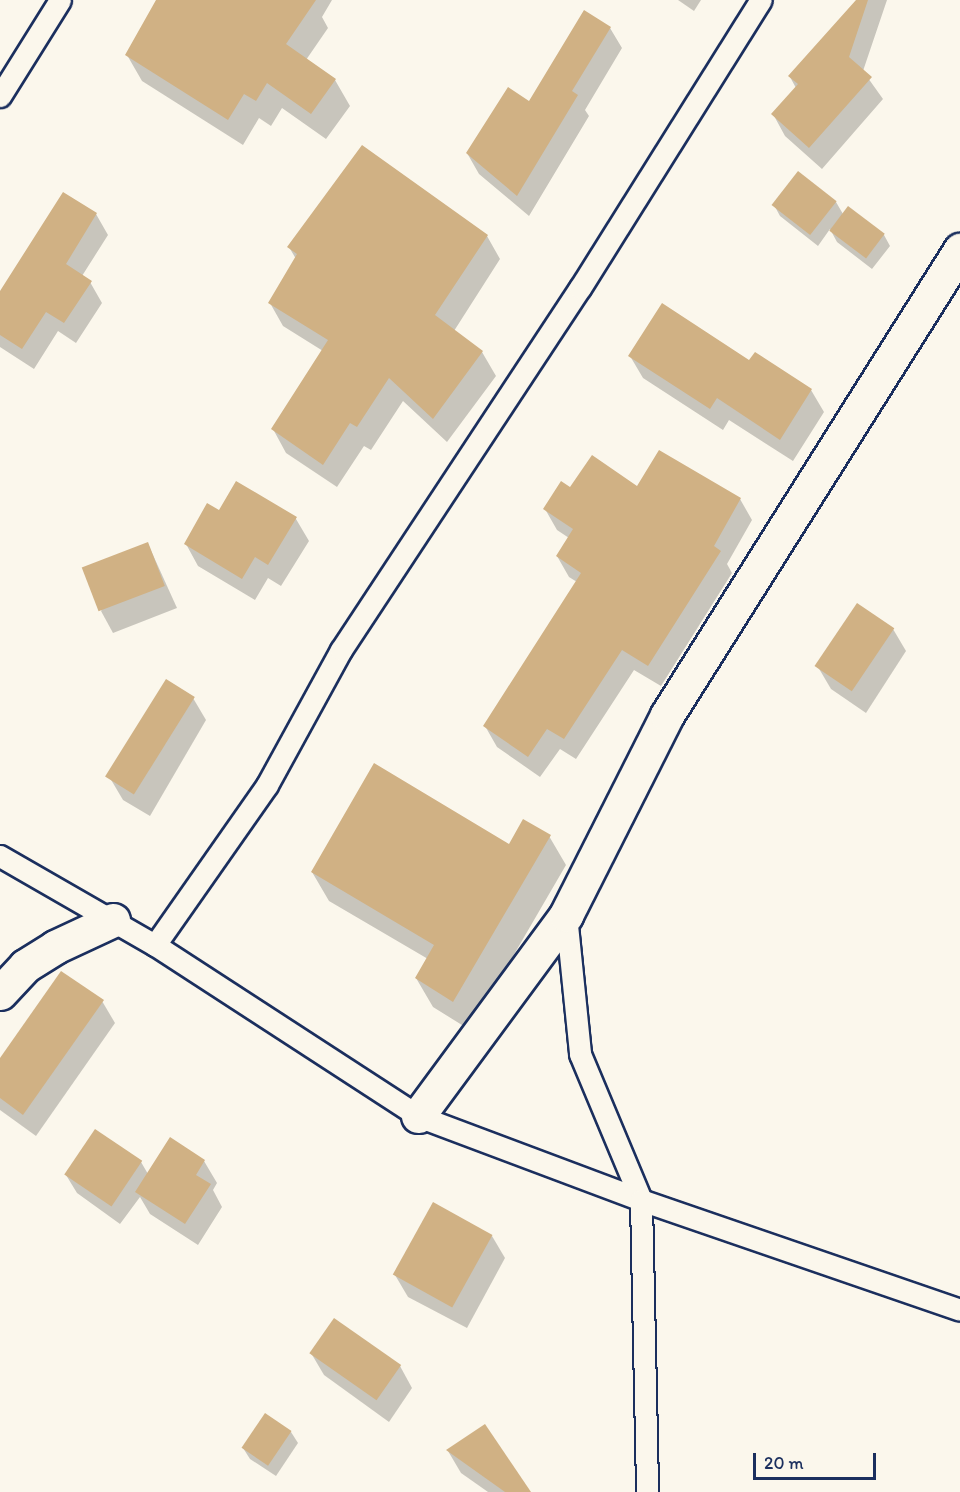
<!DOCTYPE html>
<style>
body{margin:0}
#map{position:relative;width:960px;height:1492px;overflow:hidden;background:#fbf7ec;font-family:Itim,sans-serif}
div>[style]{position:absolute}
.shadow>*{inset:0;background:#0003}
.building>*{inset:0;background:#d0b184;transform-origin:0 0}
.roads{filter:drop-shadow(2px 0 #1b2f5e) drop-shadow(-2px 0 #1b2f5e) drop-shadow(0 2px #1b2f5e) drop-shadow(0 -2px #1b2f5e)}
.service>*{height:21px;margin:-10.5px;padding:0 10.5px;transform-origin:10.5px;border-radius:10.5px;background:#fbf7ec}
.minor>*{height:33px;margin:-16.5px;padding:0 16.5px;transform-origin:16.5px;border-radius:16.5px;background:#fbf7ec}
span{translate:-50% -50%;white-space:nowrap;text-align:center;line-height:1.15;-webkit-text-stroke:4.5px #fbf7ec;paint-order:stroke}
.scale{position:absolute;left:753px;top:1453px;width:123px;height:27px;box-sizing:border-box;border:3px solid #1b2f5e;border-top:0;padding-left:8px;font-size:18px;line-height:21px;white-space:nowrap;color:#1b2f5e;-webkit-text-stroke:4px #fbf7ec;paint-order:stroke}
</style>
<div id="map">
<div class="shadow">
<div style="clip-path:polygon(158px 0,332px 0,322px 17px,328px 28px,306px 60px,335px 80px,350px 106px,326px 139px,282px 108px,271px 126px,259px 118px,243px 145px,142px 81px,127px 55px)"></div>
<div style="clip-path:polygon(678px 0,701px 0,694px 11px)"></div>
<div style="clip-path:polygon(858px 0,887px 0,863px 71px,883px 99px,822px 169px,785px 136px,773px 114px,796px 88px,790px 77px)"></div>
<div style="clip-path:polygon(610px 28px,622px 48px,585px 110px,589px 116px,529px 216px,479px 174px,467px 153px,530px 103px)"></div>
<div style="clip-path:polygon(836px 202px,843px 214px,848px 208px,884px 235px,890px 246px,872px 269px,837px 242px,830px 229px,818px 246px,780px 216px,774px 205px)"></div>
<div style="clip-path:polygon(96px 214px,108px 235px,82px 276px,90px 282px,102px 303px,76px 343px,58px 331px,34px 369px,0 347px,0 294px)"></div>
<div style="clip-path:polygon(487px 236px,500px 259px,454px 331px,482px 352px,496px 376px,447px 442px,403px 401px,371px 450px,364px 446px,337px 487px,286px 453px,273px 429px,323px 351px,283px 326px,270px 303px,296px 259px,289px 247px)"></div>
<div style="clip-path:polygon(630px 356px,750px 362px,811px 390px,824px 412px,793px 461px,729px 420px,723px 430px,643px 378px)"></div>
<div style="clip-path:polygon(237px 483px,296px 519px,309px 541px,281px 586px,268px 578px,255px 600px,198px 566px,186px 544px,220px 512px)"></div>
<div style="clip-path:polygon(638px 488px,740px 499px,752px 520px,727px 564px,732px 573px,661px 686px,634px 670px,576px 759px,560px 749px,540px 777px,497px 747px,485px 726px,577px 582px,569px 577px,557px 556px,569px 538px,557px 530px,545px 509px,570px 489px)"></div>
<div style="clip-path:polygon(148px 544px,177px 608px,113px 633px,101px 611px)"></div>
<div style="clip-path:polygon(893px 629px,906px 651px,866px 713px,831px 689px,818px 667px)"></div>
<div style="clip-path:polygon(193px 698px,206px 720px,150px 816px,123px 800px,110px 778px)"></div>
<div style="clip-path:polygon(549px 836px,566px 865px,470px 1030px,433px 1007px,416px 978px,428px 959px,329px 901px,312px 872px,509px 846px)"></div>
<div style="clip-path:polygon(102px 1001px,115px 1023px,36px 1136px,0 1110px,0 1061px)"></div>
<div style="clip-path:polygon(170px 1139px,204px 1161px,217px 1183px,213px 1190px,222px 1207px,198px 1245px,150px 1214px,140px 1197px,120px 1224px,77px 1193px,66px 1175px,141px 1162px,148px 1174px)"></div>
<div style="clip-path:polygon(492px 1236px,505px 1258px,467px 1328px,408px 1297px,395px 1275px)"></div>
<div style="clip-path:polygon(311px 1353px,400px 1366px,412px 1388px,389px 1422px,324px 1375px)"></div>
<div style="clip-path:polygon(291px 1432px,298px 1443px,276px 1476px,250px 1459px,243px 1448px)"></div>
<div style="clip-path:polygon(448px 1451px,529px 1492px,488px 1492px,461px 1473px)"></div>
</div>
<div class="building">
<div style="clip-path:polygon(156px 0,316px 0,286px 44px,336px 79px,311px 114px,267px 83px,256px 101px,244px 94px,228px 120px,125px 55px)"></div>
<div style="clip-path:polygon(856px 0,868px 0,849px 57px,872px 77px,809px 148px,771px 114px,798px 84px,788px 76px)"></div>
<div style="clip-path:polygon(584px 10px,611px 27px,572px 91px,578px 95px,517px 196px,466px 153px,508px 87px,529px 101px)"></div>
<div style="clip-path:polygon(362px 145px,488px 235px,435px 315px,483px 351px,433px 419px,389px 378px,357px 427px,350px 423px,323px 465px,271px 429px,328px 340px,268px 303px,297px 254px,287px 247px)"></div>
<div style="left:798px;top:171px;width:49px;height:43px;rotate:38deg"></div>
<div style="clip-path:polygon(63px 192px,97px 213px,66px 264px,92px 281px,64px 323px,46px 312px,22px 349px,0 335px,0 291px)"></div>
<div style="left:848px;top:206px;width:46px;height:31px;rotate:37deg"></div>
<div style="clip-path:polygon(662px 303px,749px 360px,755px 352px,812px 389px,780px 440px,717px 398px,710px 409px,628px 356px)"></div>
<div style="clip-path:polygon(659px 450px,741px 498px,714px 546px,721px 551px,648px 666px,622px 650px,564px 739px,547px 729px,528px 757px,483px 726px,581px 573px,556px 556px,573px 529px,543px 509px,561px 481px,570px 487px,592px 455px,637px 486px)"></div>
<div style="clip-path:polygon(236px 481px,297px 517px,268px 565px,255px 557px,242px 579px,184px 544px,207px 503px,219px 510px)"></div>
<div style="left:148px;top:542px;width:47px;height:71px;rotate:69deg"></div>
<div style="left:857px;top:603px;width:45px;height:76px;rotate:34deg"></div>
<div style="left:166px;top:679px;width:34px;height:115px;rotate:32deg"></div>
<div style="clip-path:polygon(374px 763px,509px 844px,523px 819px,551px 835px,453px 1002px,415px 978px,434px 945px,311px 872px)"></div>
<div style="clip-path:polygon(61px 971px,104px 1000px,23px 1115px,0 1098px,0 1058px)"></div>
<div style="left:95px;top:1129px;width:57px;height:55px;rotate:34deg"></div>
<div style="clip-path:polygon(170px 1137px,205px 1160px,196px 1175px,211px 1184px,185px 1224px,135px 1192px)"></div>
<div style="left:433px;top:1202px;width:68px;height:83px;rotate:29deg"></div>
<div style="left:334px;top:1318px;width:82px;height:43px;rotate:35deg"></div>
<div style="left:265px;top:1413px;width:32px;height:42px;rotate:34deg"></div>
<div style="clip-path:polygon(485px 1424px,531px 1492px,505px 1492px,446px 1450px)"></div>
</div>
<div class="roads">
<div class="service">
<div style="left:0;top:96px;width:113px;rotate:-58deg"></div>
<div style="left:0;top:856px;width:179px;rotate:29.9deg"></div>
<div style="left:155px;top:945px;width:314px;rotate:33deg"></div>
<div style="left:418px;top:1116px;width:238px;rotate:20.6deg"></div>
<div style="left:641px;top:1200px;width:337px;rotate:19deg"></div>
<div style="left:566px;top:915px;width:140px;rotate:84.2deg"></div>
<div style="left:580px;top:1054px;width:158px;rotate:67.3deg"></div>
<div style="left:641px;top:1200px;width:292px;rotate:88.8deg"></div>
<div style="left:155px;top:945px;width:195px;rotate:-55deg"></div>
<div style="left:267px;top:785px;width:154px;rotate:-61.3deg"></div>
<div style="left:341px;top:650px;width:434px;rotate:-56.6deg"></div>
<div style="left:580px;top:288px;width:340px;rotate:-57.9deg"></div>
</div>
<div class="minor">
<div style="left:0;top:993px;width:37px;rotate:-47deg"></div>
<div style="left:25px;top:966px;width:36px;rotate:-32deg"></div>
<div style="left:55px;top:947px;width:64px;rotate:-25deg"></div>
<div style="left:418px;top:1116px;width:250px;rotate:-53.6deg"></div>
<div style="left:566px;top:915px;width:224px;rotate:-63.2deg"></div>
<div style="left:667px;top:715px;width:550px;rotate:-57.78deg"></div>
</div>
</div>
<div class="scale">20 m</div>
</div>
